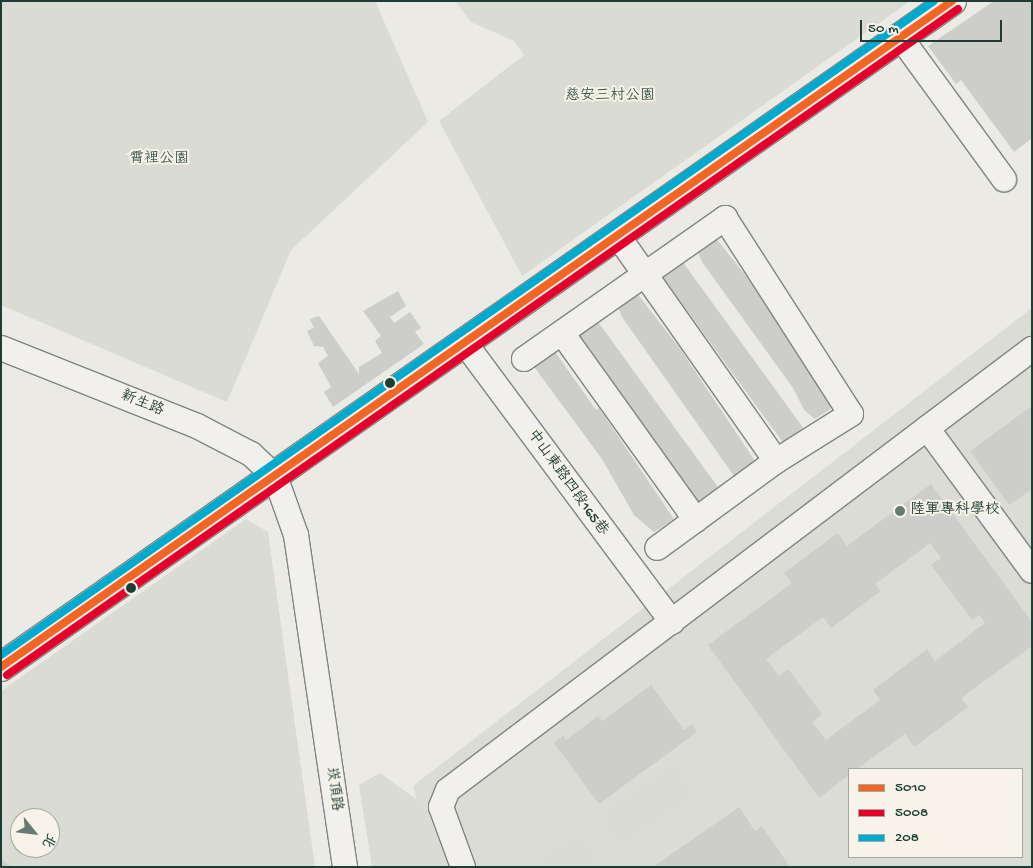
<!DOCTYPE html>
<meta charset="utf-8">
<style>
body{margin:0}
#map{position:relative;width:1033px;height:868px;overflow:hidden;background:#ebeae4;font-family:"Gochi Hand","LXGW WenKai TC",sans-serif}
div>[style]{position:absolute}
.built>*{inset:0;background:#dbdcd3}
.green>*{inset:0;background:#dadbd2;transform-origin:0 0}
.building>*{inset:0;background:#cdceca;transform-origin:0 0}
.roads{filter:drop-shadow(1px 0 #808581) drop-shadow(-1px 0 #808581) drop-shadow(0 1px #808581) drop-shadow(0 -1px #808581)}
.minor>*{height:24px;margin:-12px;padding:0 12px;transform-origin:12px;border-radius:12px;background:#f1f0ec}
.major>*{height:28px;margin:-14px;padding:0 14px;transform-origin:14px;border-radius:14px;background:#f1f0ec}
.bus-1>*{height:8px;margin:-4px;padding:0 4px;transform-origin:4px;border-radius:4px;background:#f26522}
.bus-2>*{height:8px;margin:-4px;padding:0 4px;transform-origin:4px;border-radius:4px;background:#e4002b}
.bus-3>*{height:8px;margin:-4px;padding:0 4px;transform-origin:4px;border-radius:4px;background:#00a9ce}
.dots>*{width:14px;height:14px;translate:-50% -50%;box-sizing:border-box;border:2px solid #f7f3e8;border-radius:50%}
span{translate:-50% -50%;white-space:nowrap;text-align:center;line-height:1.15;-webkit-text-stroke:4px #f7f3e8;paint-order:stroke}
.park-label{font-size:15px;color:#425a51}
.street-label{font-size:15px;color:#1f3d34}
.poi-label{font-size:15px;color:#1f3d34}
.left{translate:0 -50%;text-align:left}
.frame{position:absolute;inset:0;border:2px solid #1f3d34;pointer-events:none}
.legend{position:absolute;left:848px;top:768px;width:175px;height:90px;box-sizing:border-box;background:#f7f3e8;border:1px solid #a1aaa0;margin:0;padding:6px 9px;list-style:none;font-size:15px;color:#1f3d34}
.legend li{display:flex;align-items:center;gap:10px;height:25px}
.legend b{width:25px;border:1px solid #a1aaa0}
.north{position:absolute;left:10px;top:808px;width:50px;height:50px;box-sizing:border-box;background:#f7f3e8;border:1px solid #a1aaa0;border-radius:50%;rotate:119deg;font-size:14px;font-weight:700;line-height:20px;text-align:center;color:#1f3d34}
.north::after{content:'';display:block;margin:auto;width:18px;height:22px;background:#667a72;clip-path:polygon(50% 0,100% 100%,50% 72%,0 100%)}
.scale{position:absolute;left:860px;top:20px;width:142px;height:22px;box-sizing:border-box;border:2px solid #1f3d34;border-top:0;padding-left:6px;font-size:15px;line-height:18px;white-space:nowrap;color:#1f3d34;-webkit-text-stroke:4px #f7f3e8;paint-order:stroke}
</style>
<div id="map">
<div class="built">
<div style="clip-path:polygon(evenodd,1032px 308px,1032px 867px,433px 867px,413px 786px,1032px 308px,849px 769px,1022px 769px,1022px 857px,849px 857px,849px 769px)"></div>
</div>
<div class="green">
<div style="clip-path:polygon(1px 1px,375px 1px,428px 122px,291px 250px,227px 402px,1px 305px)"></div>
<div style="clip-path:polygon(455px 1px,910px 1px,522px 276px,439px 121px,524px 55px,514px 41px,471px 22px)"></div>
<div style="clip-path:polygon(evenodd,246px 519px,268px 532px,315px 867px,1px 867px,1px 691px,246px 519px,20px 818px,50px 818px,50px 848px,20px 848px,20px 818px)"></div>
<div style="left:673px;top:764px;width:37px;height:90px;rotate:55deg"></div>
<div style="clip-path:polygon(380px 773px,424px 805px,449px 867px,372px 867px,359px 785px)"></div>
<div style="clip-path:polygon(578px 833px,599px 862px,592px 867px,530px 867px)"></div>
</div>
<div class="building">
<div style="clip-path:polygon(994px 1px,1032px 1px,1032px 138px,1014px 152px,961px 80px,956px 84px,928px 46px)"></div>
<div style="clip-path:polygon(715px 237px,761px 295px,835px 406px,815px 419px,804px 410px,793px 388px,702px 262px,697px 250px)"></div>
<div style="left:682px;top:261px;width:206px;height:25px;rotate:54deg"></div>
<div style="clip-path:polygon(398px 291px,406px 306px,390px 317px,394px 323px,410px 312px,421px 328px,415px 332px,424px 344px,333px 407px,324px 392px,331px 387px,318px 363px,328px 356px,323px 347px,314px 346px,307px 331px,314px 328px,310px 319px,319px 316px,359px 374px,359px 367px,382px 353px,375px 341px,381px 336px,363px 311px)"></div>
<div style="clip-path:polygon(636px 292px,681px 350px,755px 461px,734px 476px,622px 317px,617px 305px)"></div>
<div style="left:598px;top:322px;width:206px;height:25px;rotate:54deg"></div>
<div style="clip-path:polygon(554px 350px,596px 410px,599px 408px,674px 519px,654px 532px,634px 515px,602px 459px,532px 364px)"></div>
<div style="clip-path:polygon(1032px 406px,1032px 489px,1009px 505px,970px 451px)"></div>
<div style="clip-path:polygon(evenodd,931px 484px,1032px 622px,1032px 646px,961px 698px,968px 707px,914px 747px,905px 734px,857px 769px,849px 769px,849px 775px,819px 798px,708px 645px,792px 583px,784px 573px,838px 533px,847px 546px,931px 484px,930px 543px,941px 558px,931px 565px,972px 620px,979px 615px,985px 623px,935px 661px,927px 649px,873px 690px,880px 700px,826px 740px,812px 722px,822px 714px,788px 669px,779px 676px,766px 659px,823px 617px,831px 628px,881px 591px,875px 584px,930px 543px)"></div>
<div style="clip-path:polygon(651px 685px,684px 730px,692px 724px,697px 732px,599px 804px,554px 743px,563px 736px,566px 740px,598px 716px,602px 721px)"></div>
<div style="clip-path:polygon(739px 807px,755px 831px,762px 826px,790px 867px,653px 867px)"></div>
<div style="clip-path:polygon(1px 859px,12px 867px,1px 867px)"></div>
</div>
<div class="roads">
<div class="minor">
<div style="left:901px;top:38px;width:175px;rotate:53.9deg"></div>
<div style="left:618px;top:236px;width:275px;rotate:54.9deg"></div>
<div style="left:562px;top:333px;width:230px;rotate:54.4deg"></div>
<div style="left:464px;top:342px;width:349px;rotate:53.4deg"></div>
<div style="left:1px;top:348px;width:211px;rotate:21.7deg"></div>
<div style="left:197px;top:426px;width:61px;rotate:27.4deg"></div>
<div style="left:251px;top:454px;width:33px;rotate:43deg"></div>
<div style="left:275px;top:476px;width:63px;rotate:70.4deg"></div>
<div style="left:296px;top:535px;width:336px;rotate:81.6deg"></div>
<div style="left:524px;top:359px;width:246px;rotate:-35deg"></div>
<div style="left:725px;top:218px;width:233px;rotate:57.3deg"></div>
<div style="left:851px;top:414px;width:89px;rotate:147.9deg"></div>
<div style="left:776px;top:461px;width:147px;rotate:143.8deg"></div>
<div style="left:927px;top:428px;width:177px;rotate:53.7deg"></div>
<div style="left:463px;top:867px;width:64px;rotate:-110.1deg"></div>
<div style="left:441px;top:807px;width:18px;rotate:-68deg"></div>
<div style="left:448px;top:790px;width:732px;rotate:-37.06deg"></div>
</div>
<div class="major">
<div style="left:1px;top:667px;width:1161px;rotate:-35deg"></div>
</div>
</div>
<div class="bus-1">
<div style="left:1px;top:667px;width:1161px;rotate:-35deg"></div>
</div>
<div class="bus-2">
<div style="left:7px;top:675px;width:1161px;rotate:-35deg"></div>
</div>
<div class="bus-3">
<div style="left:1px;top:655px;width:1139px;rotate:-35.03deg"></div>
</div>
<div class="dots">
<div style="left:390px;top:383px;background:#1f3d34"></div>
<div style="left:900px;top:511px;background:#667a72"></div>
<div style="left:131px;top:588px;background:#1f3d34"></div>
</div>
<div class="park-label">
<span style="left:610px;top:97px">慈安三村公園</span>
<span style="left:159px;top:160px">霄裡公園</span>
</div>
<div class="street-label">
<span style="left:142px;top:404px;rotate:22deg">新生路</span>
<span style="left:567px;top:483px;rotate:54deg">中山東路四段165巷</span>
<span style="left:333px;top:789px;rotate:82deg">崁頂路</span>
</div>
<div class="poi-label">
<span class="left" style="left:910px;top:511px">陸軍專科學校</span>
</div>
<div class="frame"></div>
<ul class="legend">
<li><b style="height:6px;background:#f26522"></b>5010</li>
<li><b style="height:6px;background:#e4002b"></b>5008</li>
<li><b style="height:6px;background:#00a9ce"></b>208</li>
</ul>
<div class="north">北</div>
<div class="scale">50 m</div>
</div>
